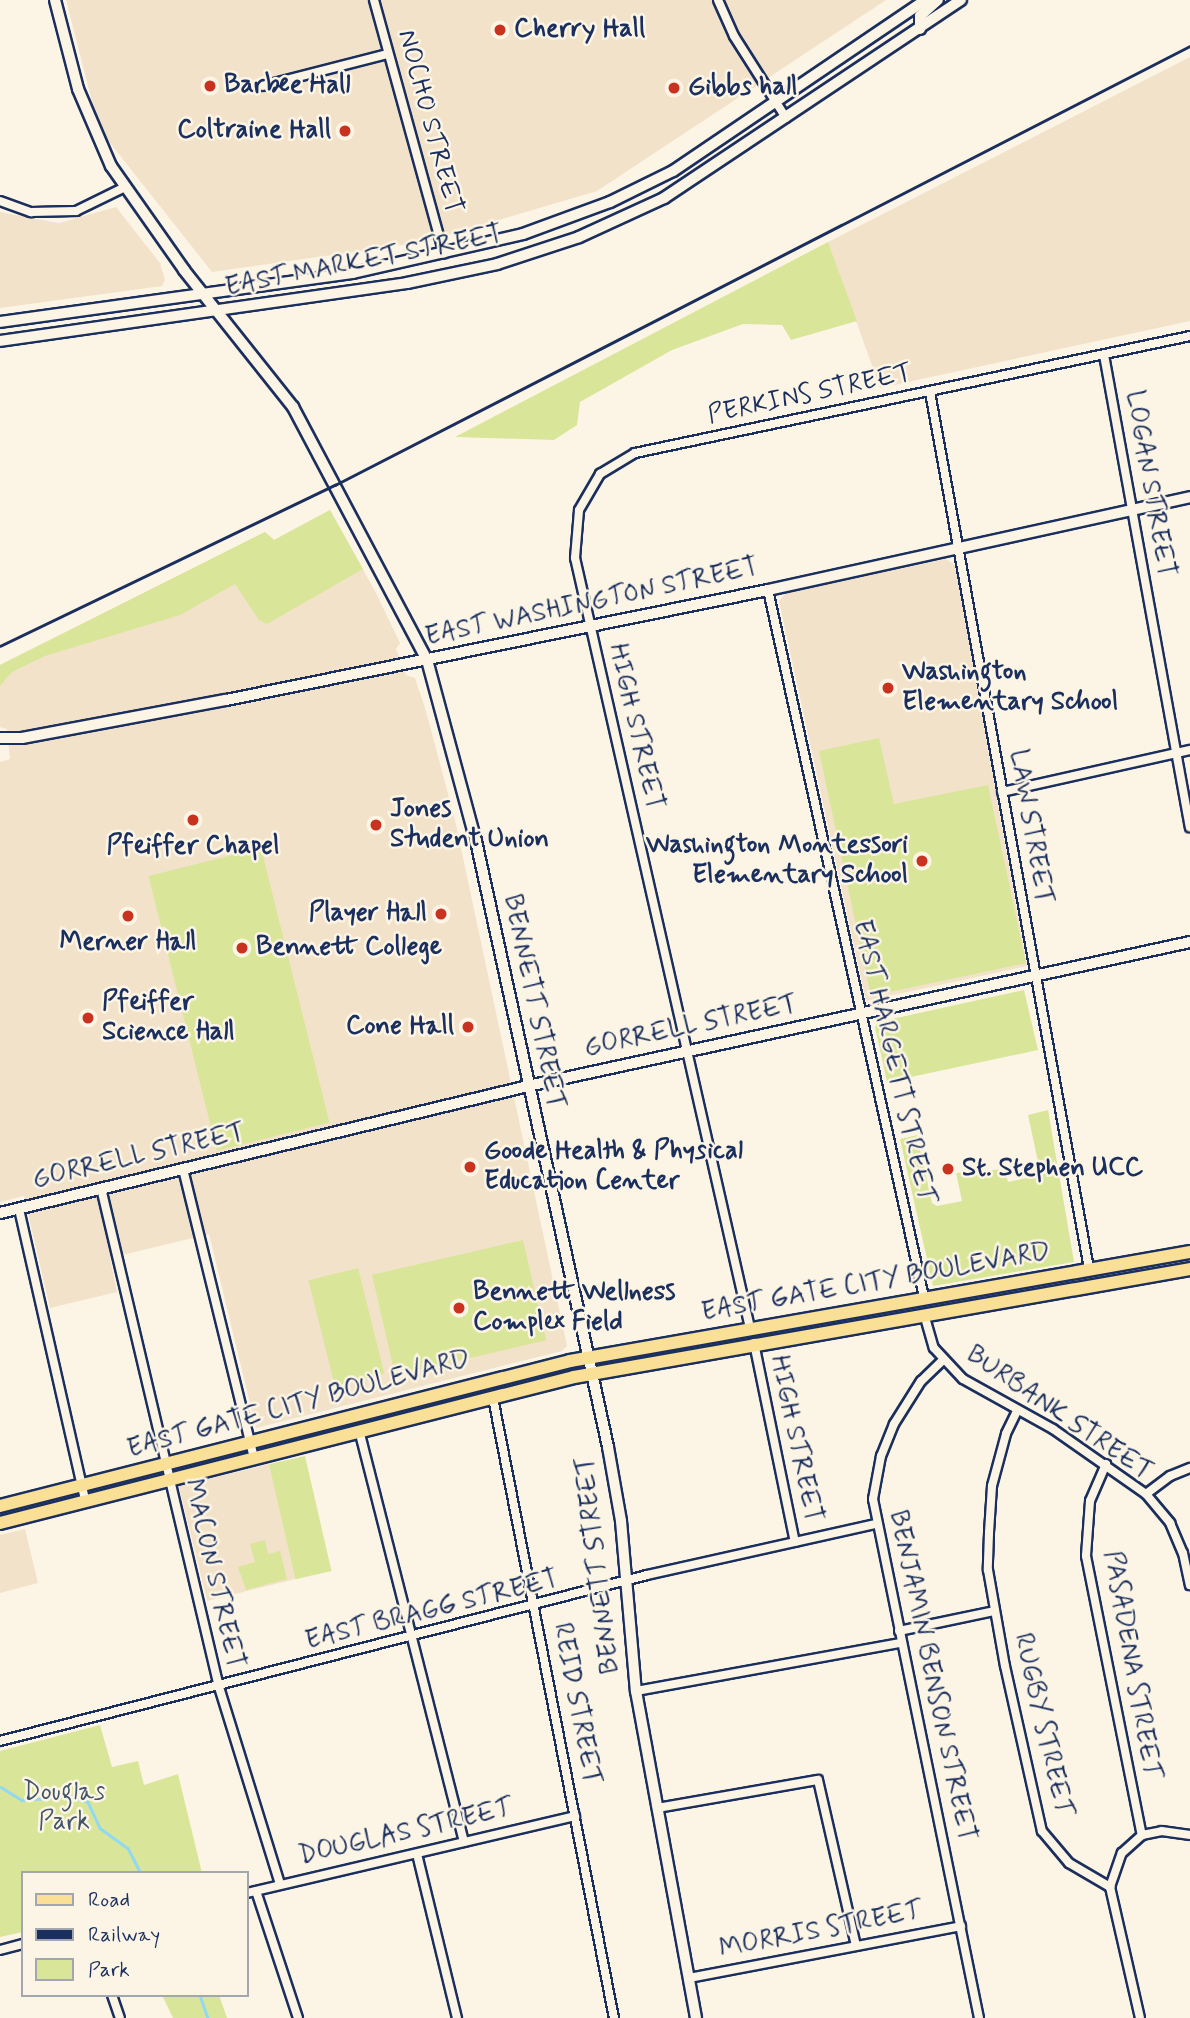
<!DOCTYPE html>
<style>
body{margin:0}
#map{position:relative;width:1190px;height:2018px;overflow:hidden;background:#fcf5e5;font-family:Mynerve,sans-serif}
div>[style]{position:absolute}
.built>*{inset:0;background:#f2e2ca;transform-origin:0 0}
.green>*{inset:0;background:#d9e699;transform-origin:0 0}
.stream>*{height:2.5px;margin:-1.25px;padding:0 1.25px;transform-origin:1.25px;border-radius:1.25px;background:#92d8f3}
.roads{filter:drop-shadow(2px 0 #1b2f5e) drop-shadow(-2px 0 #1b2f5e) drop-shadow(0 2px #1b2f5e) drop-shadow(0 -2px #1b2f5e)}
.street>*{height:8px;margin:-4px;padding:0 4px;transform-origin:4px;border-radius:4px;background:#fcf5e5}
.secondary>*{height:10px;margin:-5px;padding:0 5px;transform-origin:5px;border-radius:5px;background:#fcf5e5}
.primary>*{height:12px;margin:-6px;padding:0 6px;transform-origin:6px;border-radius:6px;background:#fadf96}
.rail>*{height:2.5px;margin:-1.25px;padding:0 1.25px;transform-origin:1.25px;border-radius:1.25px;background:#1b2f5e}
.dots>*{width:19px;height:19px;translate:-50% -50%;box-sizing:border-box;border:4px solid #fcf5e5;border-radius:50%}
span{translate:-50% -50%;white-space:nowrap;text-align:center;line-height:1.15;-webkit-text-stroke:5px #fcf5e5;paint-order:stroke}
.poi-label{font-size:26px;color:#1b2f5e;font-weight:700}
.left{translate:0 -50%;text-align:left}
.right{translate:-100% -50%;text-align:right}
.street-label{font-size:26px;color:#1b2f5e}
.park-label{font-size:26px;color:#41546a}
.legend{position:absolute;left:21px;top:1871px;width:228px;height:126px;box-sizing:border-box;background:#fcf5e5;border:2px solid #a2a6af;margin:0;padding:9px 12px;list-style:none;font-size:21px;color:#1b2f5e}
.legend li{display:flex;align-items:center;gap:14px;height:35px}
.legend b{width:35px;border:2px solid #a2a6af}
</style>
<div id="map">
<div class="built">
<div style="clip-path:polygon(66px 0,886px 0,597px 191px,424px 242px,212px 272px,99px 129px)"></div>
<div style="clip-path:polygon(1190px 57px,1190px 321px,880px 388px,828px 242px)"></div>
<div style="clip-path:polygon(116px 207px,160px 263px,165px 280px,162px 286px,0 308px,0 212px,59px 223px)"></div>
<div style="clip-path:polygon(330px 510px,376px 593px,400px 643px,396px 649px,406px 675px,415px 678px,426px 711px,455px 820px,567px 1346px,562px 1351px,256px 1428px,209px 1234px,110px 1258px,117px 1292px,50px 1308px,24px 1196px,0 1202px,0 762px,10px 759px,7px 729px,0 727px,0 665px,265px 532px,274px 540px)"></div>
<div style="clip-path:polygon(946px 559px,955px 565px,1027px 966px,866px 1001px,779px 601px,786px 593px)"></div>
<div style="left:269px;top:1464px;width:118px;height:93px;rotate:76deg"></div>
<div style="clip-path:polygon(25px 1529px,38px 1583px,0 1593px,0 1535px)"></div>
</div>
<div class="green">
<div style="clip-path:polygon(828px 242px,857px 321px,791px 340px,782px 325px,743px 324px,672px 350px,580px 402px,577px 425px,554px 440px,455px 437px)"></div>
<div style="clip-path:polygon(330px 510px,363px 569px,267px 624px,259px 620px,235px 584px,180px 615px,45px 656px,12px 672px,0 686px,0 665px,265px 532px,274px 540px)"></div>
<div style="clip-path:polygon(879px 738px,894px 804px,988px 785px,1026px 963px,871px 996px,819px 751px)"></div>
<div style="left:261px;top:848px;width:283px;height:116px;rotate:76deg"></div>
<div style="clip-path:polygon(1024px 990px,1038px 1050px,887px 1082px,875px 1027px,878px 1022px)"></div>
<div style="clip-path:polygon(1048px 1110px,1074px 1262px,933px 1286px,900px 1139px,917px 1135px,932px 1203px,937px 1206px,962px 1201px,956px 1173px,1005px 1169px,1008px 1182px,1036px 1176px,1033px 1163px,1038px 1162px,1028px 1115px)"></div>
<div style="left:523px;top:1240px;width:103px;height:155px;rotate:77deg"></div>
<div style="left:358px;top:1268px;width:109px;height:51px;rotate:76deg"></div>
<div style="left:305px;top:1456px;width:118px;height:37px;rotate:77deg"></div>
<div style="clip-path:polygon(265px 1540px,268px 1554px,280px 1551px,287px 1579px,246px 1590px,238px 1567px,255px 1562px,250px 1544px)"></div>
<div style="clip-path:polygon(100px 1725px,112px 1767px,138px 1761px,144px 1785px,178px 1774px,202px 1873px,23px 1873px,23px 1932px,0 1937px,0 1751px)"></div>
<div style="clip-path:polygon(162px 1995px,219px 1995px,227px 2018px,173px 2018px)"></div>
</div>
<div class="stream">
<div style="left:1px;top:1787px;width:25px;rotate:32deg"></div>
<div style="left:22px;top:1800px;width:49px;rotate:-4.7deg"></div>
<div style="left:71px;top:1796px;width:18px;rotate:19deg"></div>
<div style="left:88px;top:1802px;width:29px;rotate:65deg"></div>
<div style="left:100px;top:1828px;width:34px;rotate:36deg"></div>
<div style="left:128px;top:1848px;width:28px;rotate:63deg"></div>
<div style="left:200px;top:1995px;width:24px;rotate:71deg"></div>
</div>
<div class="roads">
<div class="street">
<div style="left:374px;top:0;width:263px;rotate:74.6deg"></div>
<div style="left:718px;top:0;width:39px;rotate:66deg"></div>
<div style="left:734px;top:36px;width:97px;rotate:57.6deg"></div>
<div style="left:263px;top:86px;width:129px;rotate:-14.4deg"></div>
<div style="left:0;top:201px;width:33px;rotate:20deg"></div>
<div style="left:31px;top:212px;width:45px;rotate:-1.3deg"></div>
<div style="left:76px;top:211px;width:55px;rotate:-26.1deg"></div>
<div style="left:1104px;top:355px;width:480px;rotate:79.7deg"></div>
<div style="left:930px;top:392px;width:891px;rotate:79.72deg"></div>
<div style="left:768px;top:590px;width:724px;rotate:77.56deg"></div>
<div style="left:1002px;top:792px;width:193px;rotate:-12.6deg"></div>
<div style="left:183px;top:1169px;width:294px;rotate:76.2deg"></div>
<div style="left:101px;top:1188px;width:513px;rotate:76.7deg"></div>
<div style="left:219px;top:1687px;width:206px;rotate:72.8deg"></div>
<div style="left:19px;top:1209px;width:298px;rotate:77.2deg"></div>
<div style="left:924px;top:1314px;width:35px;rotate:74deg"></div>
<div style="left:934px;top:1348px;width:42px;rotate:46.9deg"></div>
<div style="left:963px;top:1379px;width:103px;rotate:29.1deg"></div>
<div style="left:1053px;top:1429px;width:113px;rotate:35deg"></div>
<div style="left:1146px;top:1494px;width:38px;rotate:50deg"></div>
<div style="left:1170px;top:1523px;width:33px;rotate:67deg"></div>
<div style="left:1183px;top:1553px;width:33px;rotate:78deg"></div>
<div style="left:750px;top:1328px;width:790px;rotate:-102.8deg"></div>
<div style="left:575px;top:558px;width:48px;rotate:-85.2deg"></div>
<div style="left:579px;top:510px;width:42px;rotate:-59.7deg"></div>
<div style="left:600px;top:474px;width:41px;rotate:-31deg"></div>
<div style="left:635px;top:453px;width:567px;rotate:-11.9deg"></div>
<div style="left:754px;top:1343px;width:203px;rotate:78.4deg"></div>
<div style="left:943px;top:1360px;width:30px;rotate:136deg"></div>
<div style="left:921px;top:1381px;width:51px;rotate:122.1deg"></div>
<div style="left:894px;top:1424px;width:35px;rotate:112deg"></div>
<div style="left:881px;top:1456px;width:44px;rotate:100.5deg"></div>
<div style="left:873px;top:1499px;width:530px;rotate:78.46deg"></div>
<div style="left:493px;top:1398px;width:632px;rotate:78.96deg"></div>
<div style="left:1017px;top:1411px;width:25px;rotate:116deg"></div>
<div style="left:1006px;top:1434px;width:54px;rotate:105.1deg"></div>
<div style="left:992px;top:1486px;width:47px;rotate:93.7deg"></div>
<div style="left:989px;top:1533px;width:37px;rotate:92deg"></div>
<div style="left:988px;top:1570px;width:97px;rotate:80deg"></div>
<div style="left:1005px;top:1666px;width:169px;rotate:77.4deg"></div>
<div style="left:1042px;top:1831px;width:42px;rotate:49.8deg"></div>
<div style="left:1069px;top:1863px;width:48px;rotate:30.3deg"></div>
<div style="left:1110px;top:1887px;width:134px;rotate:77.1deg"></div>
<div style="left:359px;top:1430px;width:425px;rotate:75.7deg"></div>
<div style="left:1106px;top:1464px;width:40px;rotate:113.4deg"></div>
<div style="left:1090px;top:1501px;width:55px;rotate:94.2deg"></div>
<div style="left:1086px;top:1556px;width:285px;rotate:78.7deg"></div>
<div style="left:1146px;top:1494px;width:30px;rotate:-37deg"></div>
<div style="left:1170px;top:1476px;width:22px;rotate:-22deg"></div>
<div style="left:899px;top:1631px;width:98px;rotate:-11.8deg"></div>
<div style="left:636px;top:1691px;width:269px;rotate:-10.3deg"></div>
<div style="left:0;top:1741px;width:668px;rotate:-14.39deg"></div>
<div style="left:647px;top:1575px;width:234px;rotate:-12.6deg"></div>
<div style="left:657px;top:1808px;width:163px;rotate:-9.9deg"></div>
<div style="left:818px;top:1780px;width:170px;rotate:77.1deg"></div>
<div style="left:417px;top:1854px;width:169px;rotate:76.3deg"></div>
<div style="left:1110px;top:1887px;width:36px;rotate:-71deg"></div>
<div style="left:1122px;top:1853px;width:27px;rotate:-42deg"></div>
<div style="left:1142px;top:1835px;width:20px;rotate:-11deg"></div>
<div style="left:1162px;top:1831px;width:28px;rotate:8deg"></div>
<div style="left:256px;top:1891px;width:134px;rotate:71.7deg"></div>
<div style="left:247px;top:1893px;width:337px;rotate:-13.2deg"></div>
<div style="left:0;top:1950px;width:24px;rotate:-15deg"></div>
<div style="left:689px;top:1978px;width:277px;rotate:-10.8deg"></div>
<div style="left:112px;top:1995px;width:24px;rotate:71deg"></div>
</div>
<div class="secondary">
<div style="left:55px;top:0;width:92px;rotate:75.5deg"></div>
<div style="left:78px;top:89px;width:84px;rotate:66.8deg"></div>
<div style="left:111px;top:166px;width:127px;rotate:54.9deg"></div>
<div style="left:184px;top:270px;width:175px;rotate:51.5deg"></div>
<div style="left:293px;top:407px;width:286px;rotate:62.1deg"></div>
<div style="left:427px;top:660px;width:188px;rotate:74.9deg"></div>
<div style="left:476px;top:841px;width:620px;rotate:77.71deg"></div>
<div style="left:608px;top:1447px;width:75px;rotate:80deg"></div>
<div style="left:621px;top:1521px;width:171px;rotate:85deg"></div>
<div style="left:636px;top:1691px;width:332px;rotate:79.6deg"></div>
<div style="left:920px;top:29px;width:13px;rotate:-90deg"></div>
<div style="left:920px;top:16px;width:24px;rotate:-42deg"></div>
<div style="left:0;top:322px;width:356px;rotate:-7.9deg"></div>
<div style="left:353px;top:273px;width:174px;rotate:-12.9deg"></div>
<div style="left:523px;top:234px;width:93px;rotate:-20.2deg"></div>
<div style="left:610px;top:202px;width:70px;rotate:-26.2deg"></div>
<div style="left:673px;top:171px;width:305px;rotate:-34.1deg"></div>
<div style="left:0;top:341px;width:411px;rotate:-8.1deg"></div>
<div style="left:407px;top:283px;width:92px;rotate:-11.9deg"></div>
<div style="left:497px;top:264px;width:86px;rotate:-18.2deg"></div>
<div style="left:579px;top:237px;width:94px;rotate:-24.6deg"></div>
<div style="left:664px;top:198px;width:357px;rotate:-33.7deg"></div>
<div style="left:0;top:738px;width:22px"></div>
<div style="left:22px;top:738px;width:208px;rotate:-10.6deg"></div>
<div style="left:226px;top:700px;width:553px;rotate:-11.47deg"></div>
<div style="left:768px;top:590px;width:432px;rotate:-12.4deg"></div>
<div style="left:0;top:1213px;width:543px;rotate:-13.52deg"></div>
<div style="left:528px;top:1086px;width:677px;rotate:-12.27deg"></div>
</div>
<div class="primary">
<div style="left:0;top:1506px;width:588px;rotate:-14.27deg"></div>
<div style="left:570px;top:1361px;width:630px;rotate:-9.97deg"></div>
<div style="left:0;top:1523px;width:592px;rotate:-14.27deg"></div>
<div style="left:574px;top:1377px;width:625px;rotate:-9.94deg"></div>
</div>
</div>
<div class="rail">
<div style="left:0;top:646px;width:372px;rotate:-25.7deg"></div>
<div style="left:335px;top:485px;width:961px;rotate:-27.18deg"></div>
</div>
<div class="dots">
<div style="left:500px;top:30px;background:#c8321e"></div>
<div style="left:210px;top:86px;background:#c8321e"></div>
<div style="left:674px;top:88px;background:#c8321e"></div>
<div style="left:345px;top:131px;background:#c8321e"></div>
<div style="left:888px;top:688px;background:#c8321e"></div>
<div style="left:193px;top:820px;background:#c8321e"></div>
<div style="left:376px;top:825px;background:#c8321e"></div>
<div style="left:922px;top:861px;background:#c8321e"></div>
<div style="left:441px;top:914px;background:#c8321e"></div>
<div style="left:128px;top:916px;background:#c8321e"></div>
<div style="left:242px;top:948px;background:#c8321e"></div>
<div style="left:88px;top:1018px;background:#c8321e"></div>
<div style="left:468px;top:1027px;background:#c8321e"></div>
<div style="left:470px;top:1167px;background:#c8321e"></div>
<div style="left:948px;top:1169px;background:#c8321e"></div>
<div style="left:459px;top:1308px;background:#c8321e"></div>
</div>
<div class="poi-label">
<span class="left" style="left:514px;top:30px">Cherry Hall</span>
<span class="left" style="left:224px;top:86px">Barbee Hall</span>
<span class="left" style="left:688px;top:88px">Gibbs hall</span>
<span class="right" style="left:331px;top:131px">Coltraine Hall</span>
<span class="left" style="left:902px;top:688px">Washington<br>Elementary School</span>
<span class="left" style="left:390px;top:825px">Jones<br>Student Union</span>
<span class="right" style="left:908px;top:861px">Washington Montessori<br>Elementary School</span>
<span style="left:193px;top:847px">Pfeiffer Chapel</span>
<span class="right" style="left:427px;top:914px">Player Hall</span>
<span style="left:128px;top:943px">Merner Hall</span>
<span class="left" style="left:256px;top:948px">Bennett College</span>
<span class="left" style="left:102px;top:1018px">Pfeiffer<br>Science Hall</span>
<span class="right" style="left:454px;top:1027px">Cone Hall</span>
<span class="left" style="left:484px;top:1167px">Goode Health &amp; Physical<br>Education Center</span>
<span class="left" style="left:962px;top:1169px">St. Stephen UCC</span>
<span class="left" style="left:473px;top:1308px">Bennett Wellness<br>Complex Field</span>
</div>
<div class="street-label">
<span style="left:429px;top:122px;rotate:75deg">NOCHO STREET</span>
<span style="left:364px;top:262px;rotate:-11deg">EAST MARKET STREET</span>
<span style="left:810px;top:395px;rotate:-12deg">PERKINS STREET</span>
<span style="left:1149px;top:484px;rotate:80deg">LOGAN STREET</span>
<span style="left:592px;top:603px;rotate:-12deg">EAST WASHINGTON STREET</span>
<span style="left:635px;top:727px;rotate:77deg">HIGH STREET</span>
<span style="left:1030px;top:827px;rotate:80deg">LAW STREET</span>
<span style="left:533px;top:1002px;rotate:78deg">BENNETT STREET</span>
<span style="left:691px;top:1027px;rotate:-12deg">GORRELL STREET</span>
<span style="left:893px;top:1062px;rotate:77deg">EAST HARGETT STREET</span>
<span style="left:139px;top:1157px;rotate:-13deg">GORRELL STREET</span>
<span style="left:876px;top:1283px;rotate:-10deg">EAST GATE CITY BOULEVARD</span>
<span style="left:299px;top:1405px;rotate:-15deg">EAST GATE CITY BOULEVARD</span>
<span style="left:1059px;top:1414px;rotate:34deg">BURBANK STREET</span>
<span style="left:795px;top:1439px;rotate:78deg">HIGH STREET</span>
<span style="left:599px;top:1565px;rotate:-97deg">BENNETT STREET</span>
<span style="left:213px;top:1574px;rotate:77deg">MACON STREET</span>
<span style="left:432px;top:1611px;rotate:-14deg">EAST BRAGG STREET</span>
<span style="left:1131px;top:1665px;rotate:80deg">PASADENA STREET</span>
<span style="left:931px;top:1676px;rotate:78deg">BENJAMIN BENSON STREET</span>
<span style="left:576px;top:1704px;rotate:79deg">REID STREET</span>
<span style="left:1042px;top:1725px;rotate:77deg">RUGBY STREET</span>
<span style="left:406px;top:1833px;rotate:-13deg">DOUGLAS STREET</span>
<span style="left:821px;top:1931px;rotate:-11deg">MORRIS STREET</span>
</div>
<div class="park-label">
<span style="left:64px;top:1808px">Douglas<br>Park</span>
</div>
<ul class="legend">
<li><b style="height:9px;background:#fadf96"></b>Road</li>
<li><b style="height:9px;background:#1b2f5e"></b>Railway</li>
<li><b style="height:19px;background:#d9e699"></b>Park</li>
</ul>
</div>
